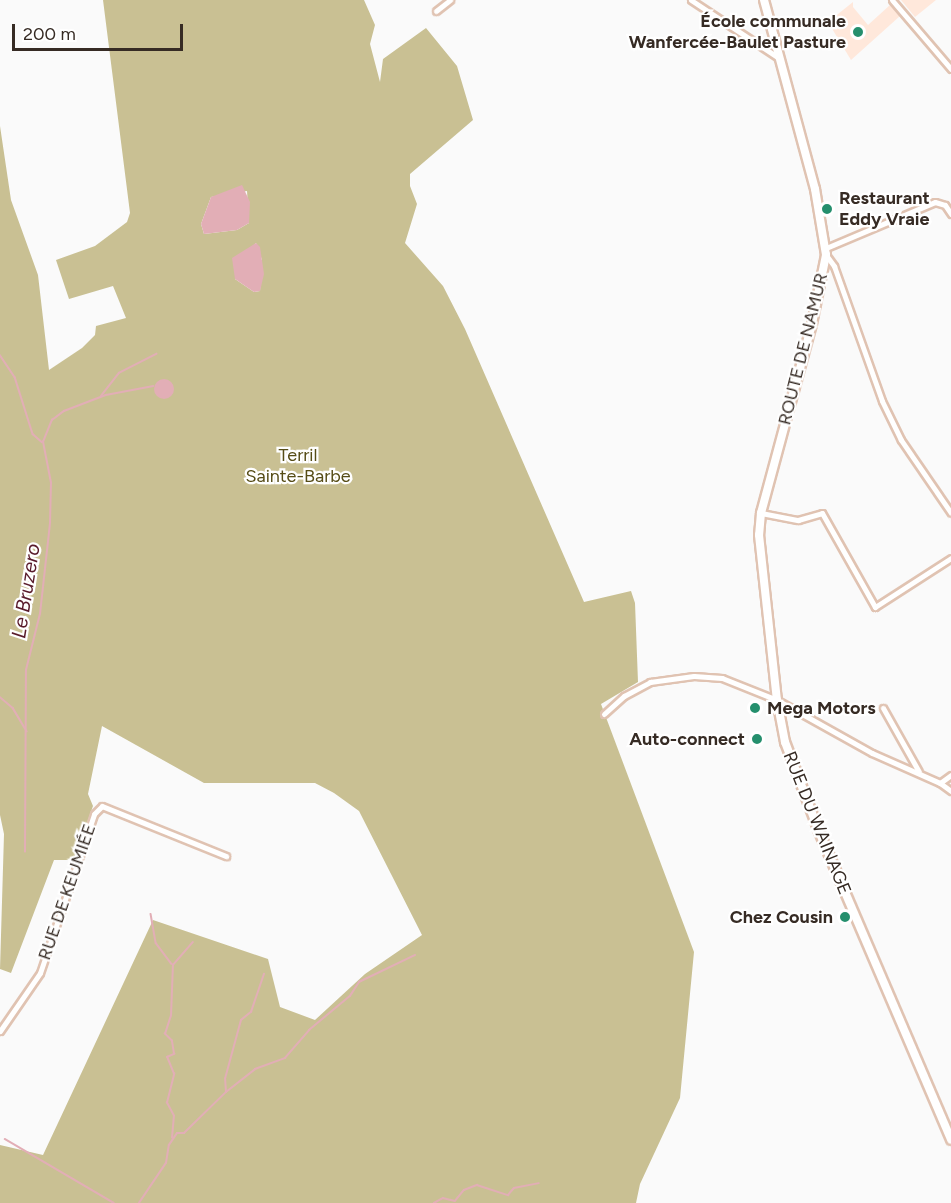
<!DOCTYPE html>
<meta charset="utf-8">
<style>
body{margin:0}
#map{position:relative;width:951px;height:1203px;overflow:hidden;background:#fafafa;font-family:Figtree,sans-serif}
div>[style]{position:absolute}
.built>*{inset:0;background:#ffe8db}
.forest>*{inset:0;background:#c9c093}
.water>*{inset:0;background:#e2aeb6}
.round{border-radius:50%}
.stream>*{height:1.5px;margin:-0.75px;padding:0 0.75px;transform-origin:0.75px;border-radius:0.75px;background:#e2aeb6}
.roads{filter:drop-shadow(2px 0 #e0c3b2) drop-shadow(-2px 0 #e0c3b2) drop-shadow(0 2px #e0c3b2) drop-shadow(0 -2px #e0c3b2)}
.street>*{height:5px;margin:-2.5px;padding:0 2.5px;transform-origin:2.5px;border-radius:2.5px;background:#fff}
.secondary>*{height:8px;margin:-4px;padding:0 4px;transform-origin:4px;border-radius:4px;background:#fff}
.dots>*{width:16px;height:16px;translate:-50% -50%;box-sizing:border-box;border:3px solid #fff;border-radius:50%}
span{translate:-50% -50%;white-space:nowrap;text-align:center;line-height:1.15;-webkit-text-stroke:4.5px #fff;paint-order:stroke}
.poi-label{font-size:18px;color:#362b24;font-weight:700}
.right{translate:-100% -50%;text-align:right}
.left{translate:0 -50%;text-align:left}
.street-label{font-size:18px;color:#362b24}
.park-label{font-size:18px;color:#564c16}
.water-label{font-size:20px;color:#591b2b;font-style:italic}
.scale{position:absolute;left:12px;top:24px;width:171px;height:27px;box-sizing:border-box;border:3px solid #362b24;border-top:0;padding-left:8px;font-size:18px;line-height:21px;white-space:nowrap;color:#362b24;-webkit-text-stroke:4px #fff;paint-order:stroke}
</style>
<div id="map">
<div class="built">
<div style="clip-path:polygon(901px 0,936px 0,915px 17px)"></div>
<div style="clip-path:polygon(853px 2px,853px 7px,868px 25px,890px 5px,900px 16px,851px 60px,828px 22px)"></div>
</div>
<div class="forest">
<div style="clip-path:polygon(evenodd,103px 0,364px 0,375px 25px,370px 44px,380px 82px,383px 59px,426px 28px,457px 66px,473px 120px,410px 174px,410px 186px,417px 204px,405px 243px,443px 286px,465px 329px,584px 602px,631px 591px,635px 603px,638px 682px,601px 704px,694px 952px,680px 1098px,640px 1184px,636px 1203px,0 1203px,0 1145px,43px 1155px,153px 920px,268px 959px,280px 1007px,315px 1020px,365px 974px,422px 935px,359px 811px,334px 793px,315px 783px,204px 783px,102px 726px,88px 794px,93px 806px,74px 860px,54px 860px,11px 973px,0 969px,4px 834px,0 815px,0 126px,11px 200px,38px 275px,49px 370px,82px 348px,95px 335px,96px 326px,126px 318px,113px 286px,69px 299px,56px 260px,95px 246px,127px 222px,130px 213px,103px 0,247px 191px,249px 223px,237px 230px,204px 234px,201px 224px,211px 197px,247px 191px,103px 0,256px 243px,262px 260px,260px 291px,254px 292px,235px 279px,235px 265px,256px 243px)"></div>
</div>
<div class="water">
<div style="clip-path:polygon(242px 185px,250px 202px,249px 223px,237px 230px,204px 234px,201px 224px,211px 197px)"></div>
<div style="clip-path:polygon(256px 243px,260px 247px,264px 274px,260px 291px,254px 292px,235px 279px,232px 258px)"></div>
<div class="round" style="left:154px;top:379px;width:20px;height:20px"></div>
</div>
<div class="stream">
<div style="left:0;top:355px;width:27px;rotate:56deg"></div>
<div style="left:15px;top:377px;width:60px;rotate:72.5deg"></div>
<div style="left:33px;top:434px;width:12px;rotate:42deg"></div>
<div style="left:101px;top:396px;width:29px;rotate:-52deg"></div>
<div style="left:119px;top:373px;width:42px;rotate:-27.2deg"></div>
<div style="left:43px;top:442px;width:24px;rotate:-68deg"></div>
<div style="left:52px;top:420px;width:15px;rotate:-37deg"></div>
<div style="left:64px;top:411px;width:45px;rotate:-20.9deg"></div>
<div style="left:106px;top:395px;width:48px;rotate:-10.8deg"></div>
<div style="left:0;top:697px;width:17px;rotate:40deg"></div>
<div style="left:13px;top:708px;width:27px;rotate:59deg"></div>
<div style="left:25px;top:852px;width:182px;rotate:-89.7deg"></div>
<div style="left:26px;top:670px;width:58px;rotate:-76deg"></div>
<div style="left:40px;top:614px;width:92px;rotate:-83.7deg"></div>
<div style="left:50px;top:523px;width:40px;rotate:-88.6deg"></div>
<div style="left:51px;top:483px;width:42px;rotate:-101deg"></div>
<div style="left:151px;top:914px;width:29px;rotate:80deg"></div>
<div style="left:156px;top:943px;width:26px;rotate:53deg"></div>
<div style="left:226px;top:1092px;width:37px;rotate:-38deg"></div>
<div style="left:255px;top:1069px;width:32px;rotate:-20deg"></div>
<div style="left:285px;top:1058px;width:37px;rotate:-49deg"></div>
<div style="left:309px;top:1030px;width:53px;rotate:-39.7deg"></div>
<div style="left:350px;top:996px;width:17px;rotate:-57deg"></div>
<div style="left:359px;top:982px;width:62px;rotate:-25.7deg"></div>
<div style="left:172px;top:1138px;width:22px;rotate:-85deg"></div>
<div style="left:174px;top:1116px;width:15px;rotate:-118deg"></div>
<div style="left:167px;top:1103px;width:30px;rotate:-76deg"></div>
<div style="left:174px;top:1074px;width:18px;rotate:-112deg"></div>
<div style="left:167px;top:1057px;width:8px;rotate:-23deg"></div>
<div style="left:174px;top:1054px;width:13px;rotate:-99deg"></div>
<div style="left:172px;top:1041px;width:10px;rotate:-135deg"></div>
<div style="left:165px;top:1034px;width:19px;rotate:-72deg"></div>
<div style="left:171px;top:1016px;width:51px;rotate:-87.8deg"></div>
<div style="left:173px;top:965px;width:30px;rotate:-49deg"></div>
<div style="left:5px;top:1139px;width:126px;rotate:30.4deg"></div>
<div style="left:139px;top:1203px;width:48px;rotate:-56deg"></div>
<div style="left:166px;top:1163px;width:18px;rotate:-81deg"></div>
<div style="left:169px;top:1145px;width:14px;rotate:-56deg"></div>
<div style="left:177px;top:1133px;width:7px"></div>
<div style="left:184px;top:1133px;width:59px;rotate:-44.3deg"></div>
<div style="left:226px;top:1092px;width:13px;rotate:-94deg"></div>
<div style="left:225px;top:1079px;width:61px;rotate:-74.8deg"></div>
<div style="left:241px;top:1020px;width:13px;rotate:-39deg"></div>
<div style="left:251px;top:1012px;width:40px;rotate:-71.1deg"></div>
<div style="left:434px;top:1203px;width:10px;rotate:-29deg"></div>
<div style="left:443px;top:1198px;width:12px;rotate:14deg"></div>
<div style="left:455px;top:1201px;width:14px;rotate:-51deg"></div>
<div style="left:464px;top:1190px;width:14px;rotate:-21deg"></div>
<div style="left:477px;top:1185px;width:33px;rotate:18deg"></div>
<div style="left:508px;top:1195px;width:9px;rotate:-49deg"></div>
<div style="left:514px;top:1188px;width:25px;rotate:-11deg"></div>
</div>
<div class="roads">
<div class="street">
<div style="left:691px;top:0;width:105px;rotate:33.4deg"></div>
<div style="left:892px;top:0;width:91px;rotate:49.5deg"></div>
<div style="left:436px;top:11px;width:18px;rotate:-38deg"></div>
<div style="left:826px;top:248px;width:118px;rotate:-22.9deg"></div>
<div style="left:935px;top:202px;width:10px;rotate:17deg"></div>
<div style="left:945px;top:205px;width:11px;rotate:56deg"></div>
<div style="left:826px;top:255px;width:14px;rotate:54deg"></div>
<div style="left:834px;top:266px;width:143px;rotate:70.4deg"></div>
<div style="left:882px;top:401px;width:43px;rotate:64deg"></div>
<div style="left:901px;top:440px;width:88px;rotate:55.6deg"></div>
<div style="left:761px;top:513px;width:38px;rotate:11deg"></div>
<div style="left:798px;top:520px;width:25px;rotate:-16deg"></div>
<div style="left:822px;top:513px;width:108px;rotate:60.6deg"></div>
<div style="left:875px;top:607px;width:90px;rotate:-32.8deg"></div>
<div style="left:883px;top:708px;width:73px;rotate:60.6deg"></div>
<div style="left:604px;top:714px;width:27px;rotate:-42deg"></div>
<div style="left:624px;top:696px;width:30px;rotate:-28deg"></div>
<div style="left:650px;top:682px;width:44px;rotate:-7.8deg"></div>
<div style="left:694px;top:676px;width:28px;rotate:4deg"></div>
<div style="left:722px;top:678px;width:59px;rotate:21.8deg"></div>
<div style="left:777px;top:700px;width:109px;rotate:29.2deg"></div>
<div style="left:872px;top:753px;width:74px;rotate:23.8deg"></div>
<div style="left:940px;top:783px;width:14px;rotate:36deg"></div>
<div style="left:940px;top:783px;width:14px;rotate:-36deg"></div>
<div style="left:0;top:1031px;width:70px;rotate:-55.4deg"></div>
<div style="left:40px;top:973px;width:168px;rotate:-71.2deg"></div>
<div style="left:94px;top:814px;width:11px;rotate:-45deg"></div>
<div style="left:102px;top:806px;width:134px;rotate:22deg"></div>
</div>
<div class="secondary">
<div style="left:764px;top:0;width:196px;rotate:74.9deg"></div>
<div style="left:815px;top:189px;width:67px;rotate:80.5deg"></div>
<div style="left:826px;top:255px;width:70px;rotate:101.5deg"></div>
<div style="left:812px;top:324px;width:196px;rotate:105.1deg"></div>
<div style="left:761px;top:513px;width:22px;rotate:95deg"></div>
<div style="left:759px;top:535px;width:166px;rotate:83.8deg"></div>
<div style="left:777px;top:700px;width:43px;rotate:79.2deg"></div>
<div style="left:785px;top:742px;width:93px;rotate:69.2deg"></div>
<div style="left:818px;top:829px;width:338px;rotate:66.8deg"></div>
</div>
</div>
<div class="dots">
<div style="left:858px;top:32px;background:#258f6d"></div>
<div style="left:827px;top:209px;background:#258f6d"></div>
<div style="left:755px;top:708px;background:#258f6d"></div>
<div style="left:757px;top:739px;background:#258f6d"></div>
<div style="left:845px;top:917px;background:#258f6d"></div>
</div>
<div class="poi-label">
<span class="right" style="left:846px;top:32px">École communale<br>Wanfercée-Baulet Pasture</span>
<span class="left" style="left:839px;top:209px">Restaurant<br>Eddy Vraie</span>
<span class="left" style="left:767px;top:708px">Mega Motors</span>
<span class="right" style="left:745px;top:739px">Auto-connect</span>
<span class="right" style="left:833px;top:917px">Chez Cousin</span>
</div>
<div class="street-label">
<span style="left:803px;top:349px;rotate:-76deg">ROUTE DE NAMUR</span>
<span style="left:817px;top:823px;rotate:68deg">RUE DU WAINAGE</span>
<span style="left:67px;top:892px;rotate:-71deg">RUE DE KEUMIÉE</span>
</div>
<div class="park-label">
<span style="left:298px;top:466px">Terril<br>Sainte-Barbe</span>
</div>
<div class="water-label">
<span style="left:26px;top:591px;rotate:-81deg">Le Bruzero</span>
</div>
<div class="scale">200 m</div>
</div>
